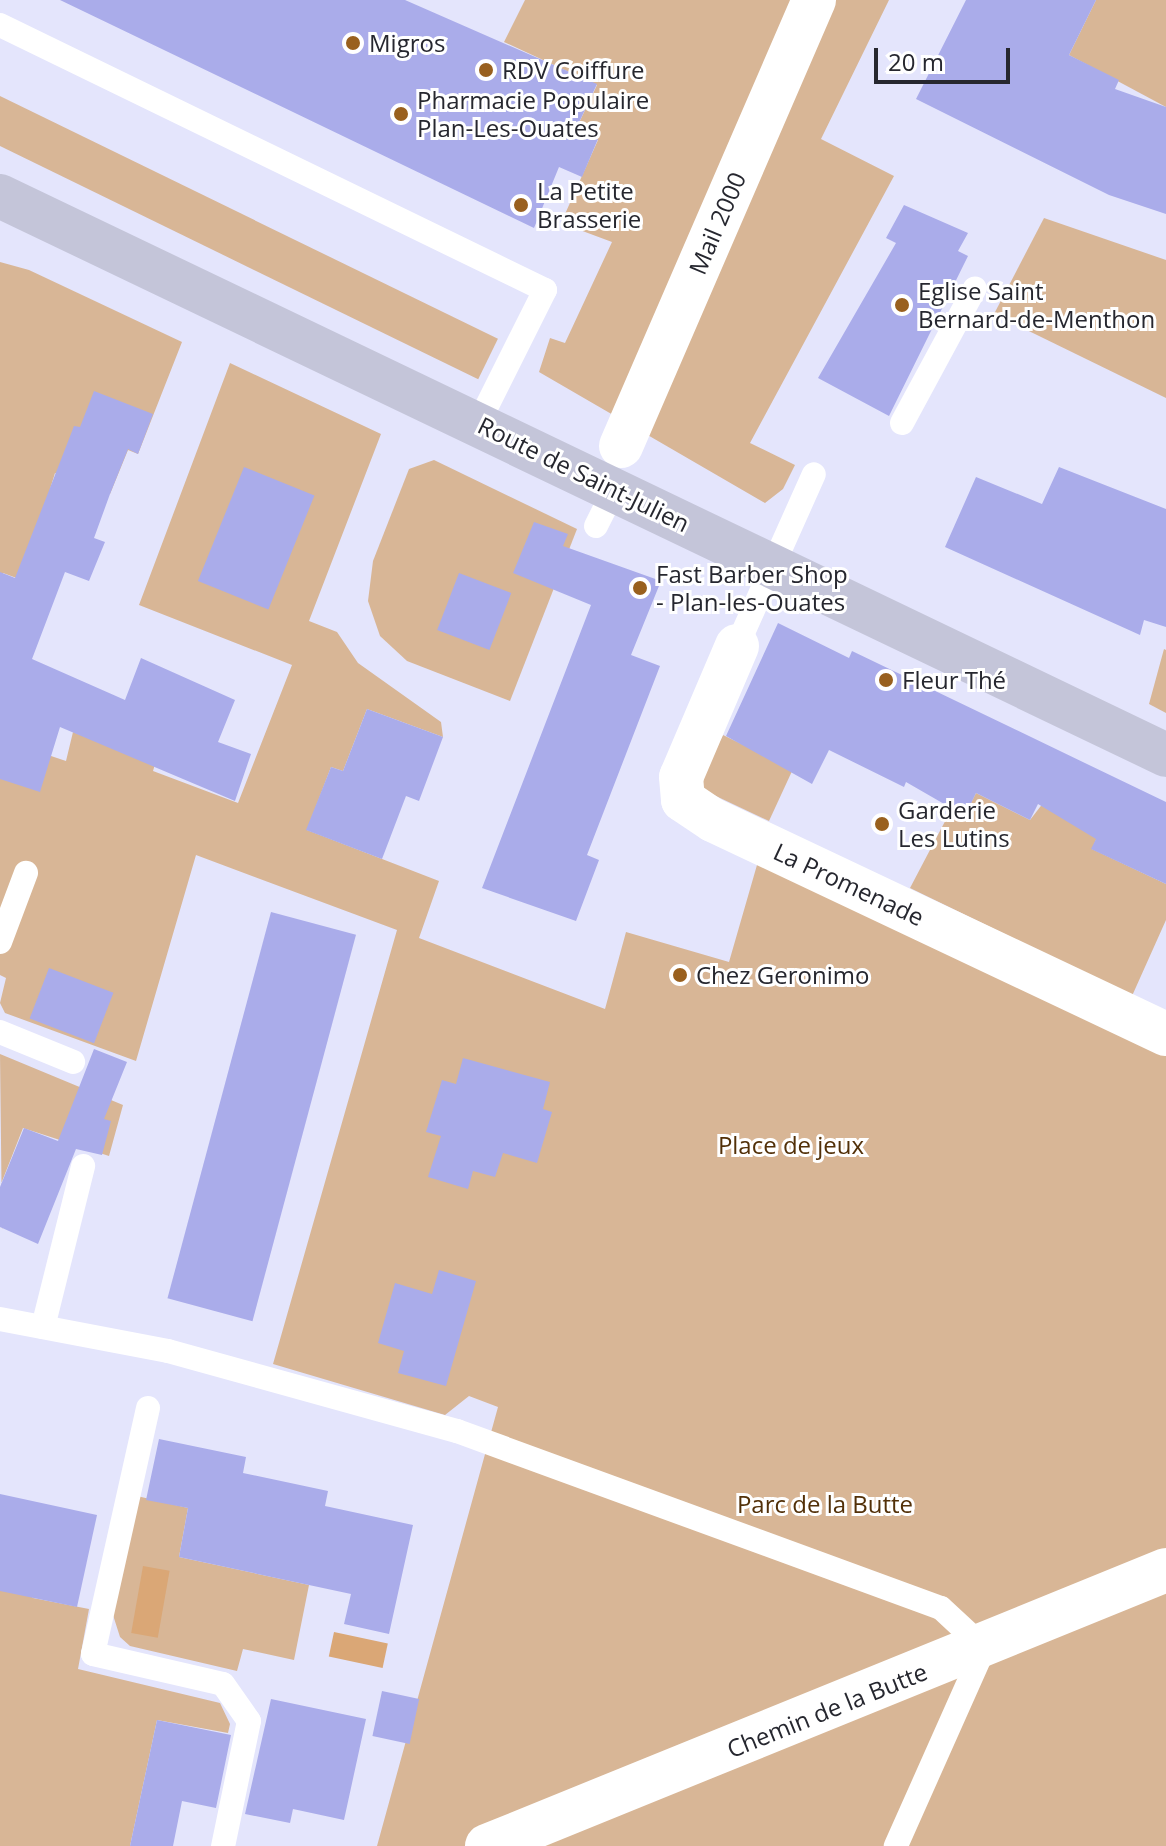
<!DOCTYPE html>
<meta charset="utf-8">
<style>
body{margin:0}
#map{position:relative;width:1166px;height:1846px;overflow:hidden;background:#e4e5fc;font-family:"Open Sans",sans-serif}
div>[style]{position:absolute}
.green>*{inset:0;background:#d8b696;transform-origin:0 0}
.water>*{inset:0;background:#daa776;transform-origin:0 0}
.building>*{inset:0;background:#aaacea;transform-origin:0 0}
.lane>*{height:24px;margin:-12px;padding:0 12px;transform-origin:12px;border-radius:12px;background:#fff}
.street>*{height:44px;margin:-22px;padding:0 22px;transform-origin:22px;border-radius:22px;background:#fff}
.secondary>*{height:44px;margin:-22px;padding:0 22px;transform-origin:22px;border-radius:22px;background:#c4c5d9}
.dots>*{width:22px;height:22px;translate:-50% -50%;box-sizing:border-box;border:4px solid #fff;border-radius:50%}
span{translate:-50% -50%;white-space:nowrap;text-align:center;line-height:1.15;-webkit-text-stroke:6px #fff;paint-order:stroke}
.poi-label{font-size:24px;color:#26272f}
.left{translate:0 -50%;text-align:left}
.street-label{font-size:24px;color:#26272f}
.park-label{font-size:24px;color:#523008}
.scale{position:absolute;left:874px;top:48px;width:136px;height:36px;box-sizing:border-box;border:4px solid #26272f;border-top:0;padding-left:10px;font-size:24px;line-height:28px;white-space:nowrap;color:#26272f;-webkit-text-stroke:6px #fff;paint-order:stroke}
</style>
<div id="map">
<div class="green">
<div style="clip-path:polygon(525px 0,889px 0,821px 139px,894px 176px,750px 443px,795px 465px,783px 489px,765px 503px,539px 372px,550px 338px,565px 343px,612px 242px,561px 223px,598px 140px,576px 129px,597px 85px,504px 42px)"></div>
<div style="clip-path:polygon(1096px 0,1166px 0,1166px 107px,1069px 55px)"></div>
<div style="left:0;top:96px;width:554px;height:45px;rotate:26deg"></div>
<div style="clip-path:polygon(1044px 218px,1166px 260px,1166px 398px,994px 314px)"></div>
<div style="clip-path:polygon(0 262px,29px 270px,182px 342px,138px 454px,128px 450px,110px 494px,55px 473px,22px 580px,3px 573px,0 581px)"></div>
<div style="clip-path:polygon(230px 363px,381px 434px,309px 621px,337px 632px,358px 663px,441px 722px,443px 737px,367px 709px,343px 771px,331px 767px,307px 830px,439px 881px,419px 938px,605px 1009px,626px 932px,729px 962px,759px 858px,1166px 1053px,1166px 1846px,377px 1846px,498px 1407px,469px 1396px,445px 1415px,273px 1364px,397px 930px,196px 855px,136px 1061px,5px 1013px,0 1003px,6px 978px,0 975px,0 739px,66px 761px,73px 732px,155px 764px,153px 771px,238px 803px,292px 665px,139px 605px)"></div>
<div style="clip-path:polygon(434px 460px,577px 529px,510px 701px,407px 661px,380px 636px,368px 601px,373px 561px,409px 469px)"></div>
<div style="clip-path:polygon(1164px 649px,1166px 650px,1166px 713px,1149px 704px)"></div>
<div style="clip-path:polygon(723px 735px,793px 769px,769px 821px,701px 789px,698px 782px)"></div>
<div style="clip-path:polygon(976px 793px,1030px 820px,1047px 798px,1103px 824px,1092px 849px,1166px 884px,1166px 920px,1132px 996px,910px 888px,952px 808px,965px 815px)"></div>
<div style="clip-path:polygon(0 1054px,123px 1105px,109px 1156px,23px 1128px,1px 1184px,17px 1190px,2px 1229px)"></div>
<div style="clip-path:polygon(137px 1496px,188px 1508px,179px 1557px,309px 1585px,294px 1660px,243px 1649px,237px 1671px,130px 1646px,120px 1637px,113px 1615px)"></div>
<div style="clip-path:polygon(0 1565px,33px 1598px,89px 1609px,78px 1669px,220px 1703px,230px 1724px,228px 1733px,157px 1720px,130px 1846px,0 1846px)"></div>
</div>
<div class="water">
<div style="left:143px;top:1566px;width:27px;height:68px;rotate:10deg"></div>
<div style="left:334px;top:1632px;width:55px;height:25px;rotate:12deg"></div>
</div>
<div class="building">
<div style="clip-path:polygon(60px 0,405px 0,597px 84px,576px 129px,598px 139px,582px 177px,559px 167px,534px 228px)"></div>
<div style="clip-path:polygon(966px 0,1096px 0,1069px 55px,1119px 80px,1115px 89px,1166px 107px,1166px 214px,1109px 195px,916px 99px)"></div>
<div style="clip-path:polygon(904px 205px,968px 233px,958px 251px,968px 256px,889px 416px,818px 378px,896px 243px,886px 238px)"></div>
<div style="clip-path:polygon(94px 391px,153px 414px,138px 454px,128px 449px,110px 494px,94px 538px,105px 542px,89px 581px,65px 572px,32px 659px,125px 700px,141px 658px,235px 700px,218px 742px,251px 754px,235px 801px,60px 727px,40px 792px,0 779px,0 572px,15px 578px,74px 426px,80px 427px)"></div>
<div style="left:244px;top:467px;width:76px;height:123px;rotate:22deg"></div>
<div style="clip-path:polygon(1059px 467px,1166px 509px,1166px 627px,1144px 620px,1140px 635px,945px 547px,976px 477px,1042px 504px)"></div>
<div style="clip-path:polygon(534px 522px,568px 534px,563px 546px,661px 581px,631px 655px,660px 666px,587px 855px,599px 860px,576px 921px,482px 888px,591px 605px,513px 573px)"></div>
<div style="left:459px;top:573px;width:56px;height:61px;rotate:21deg"></div>
<div style="clip-path:polygon(778px 623px,849px 658px,852px 651px,1166px 802px,1166px 884px,1091px 849px,1096px 839px,1038px 804px,1030px 820px,976px 793px,965px 816px,906px 782px,904px 787px,829px 750px,812px 784px,726px 736px)"></div>
<div style="clip-path:polygon(367px 709px,443px 737px,419px 801px,406px 796px,382px 859px,306px 830px,331px 767px,343px 771px)"></div>
<div style="left:271px;top:912px;width:88px;height:400px;rotate:15deg"></div>
<div style="left:49px;top:968px;width:69px;height:54px;rotate:21deg"></div>
<div style="clip-path:polygon(94px 1049px,127px 1062px,104px 1119px,111px 1121px,102px 1155px,76px 1149px,38px 1244px,0 1227px,0 1187px,24px 1128px,58px 1141px)"></div>
<div style="clip-path:polygon(463px 1058px,550px 1082px,543px 1109px,552px 1112px,537px 1163px,503px 1153px,495px 1177px,473px 1171px,468px 1189px,428px 1177px,441px 1136px,426px 1132px,442px 1080px,456px 1084px)"></div>
<div style="clip-path:polygon(439px 1270px,476px 1281px,446px 1386px,398px 1373px,404px 1351px,378px 1343px,395px 1283px,432px 1294px)"></div>
<div style="clip-path:polygon(159px 1439px,246px 1457px,243px 1473px,328px 1491px,325px 1506px,413px 1525px,389px 1634px,344px 1624px,351px 1594px,179px 1557px,188px 1508px,146px 1500px)"></div>
<div style="clip-path:polygon(0 1494px,97px 1515px,77px 1607px,0 1591px)"></div>
<div style="left:382px;top:1691px;width:38px;height:46px;rotate:12deg"></div>
<div style="clip-path:polygon(271px 1699px,366px 1719px,344px 1820px,293px 1809px,290px 1823px,245px 1814px)"></div>
<div style="clip-path:polygon(157px 1720px,231px 1735px,216px 1808px,182px 1801px,173px 1846px,130px 1846px)"></div>
</div>
<div class="lane">
<div style="left:0;top:25px;width:606px;rotate:25.93deg"></div>
<div style="left:545px;top:290px;width:148px;rotate:116.6deg"></div>
<div style="left:902px;top:423px;width:153px;rotate:-61.6deg"></div>
<div style="left:596px;top:526px;width:40px;rotate:-63.4deg"></div>
<div style="left:737px;top:646px;width:188px;rotate:-65.9deg"></div>
<div style="left:0;top:942px;width:74px;rotate:-69.4deg"></div>
<div style="left:0;top:1032px;width:79px;rotate:22.3deg"></div>
<div style="left:0;top:1319px;width:171px;rotate:10.8deg"></div>
<div style="left:168px;top:1351px;width:300px;rotate:15.5deg"></div>
<div style="left:457px;top:1431px;width:515px;rotate:20.09deg"></div>
<div style="left:941px;top:1608px;width:59px;rotate:42.9deg"></div>
<div style="left:984px;top:1648px;width:217px;rotate:114deg"></div>
<div style="left:43px;top:1327px;width:166px;rotate:-76deg"></div>
<div style="left:148px;top:1408px;width:252px;rotate:102.6deg"></div>
<div style="left:93px;top:1654px;width:133px;rotate:13deg"></div>
<div style="left:223px;top:1684px;width:45px;rotate:54.9deg"></div>
<div style="left:249px;top:1721px;width:128px;rotate:101.7deg"></div>
</div>
<div class="street">
<div style="left:621px;top:446px;width:486px;rotate:-66.6deg"></div>
<div style="left:737px;top:646px;width:142px;rotate:113.1deg"></div>
<div style="left:681px;top:777px;width:23px;rotate:85deg"></div>
<div style="left:683px;top:800px;width:36px;rotate:34deg"></div>
<div style="left:713px;top:820px;width:501px;rotate:25.29deg"></div>
<div style="left:487px;top:1846px;width:733px;rotate:-22.12deg"></div>
</div>
<div class="secondary">
<div style="left:0;top:196px;width:1293px;rotate:25.61deg"></div>
</div>
<div class="dots">
<div style="left:353px;top:43px;background:#99601e"></div>
<div style="left:486px;top:70px;background:#99601e"></div>
<div style="left:401px;top:114px;background:#99601e"></div>
<div style="left:521px;top:205px;background:#99601e"></div>
<div style="left:902px;top:305px;background:#99601e"></div>
<div style="left:640px;top:588px;background:#99601e"></div>
<div style="left:886px;top:680px;background:#99601e"></div>
<div style="left:882px;top:824px;background:#99601e"></div>
<div style="left:680px;top:975px;background:#99601e"></div>
</div>
<div class="poi-label">
<span class="left" style="left:369px;top:43px">Migros</span>
<span class="left" style="left:502px;top:70px">RDV Coiffure</span>
<span class="left" style="left:417px;top:114px">Pharmacie Populaire<br>Plan-Les-Ouates</span>
<span class="left" style="left:537px;top:205px">La Petite<br>Brasserie</span>
<span class="left" style="left:918px;top:305px">Eglise Saint<br>Bernard-de-Menthon</span>
<span class="left" style="left:656px;top:588px">Fast Barber Shop<br>- Plan-les-Ouates</span>
<span class="left" style="left:902px;top:680px">Fleur Thé</span>
<span class="left" style="left:898px;top:824px">Garderie<br>Les Lutins</span>
<span class="left" style="left:696px;top:975px">Chez Geronimo</span>
</div>
<div class="street-label">
<span style="left:717px;top:223px;rotate:-67deg">Mail 2000</span>
<span style="left:584px;top:474px;rotate:26deg">Route de Saint-Julien</span>
<span style="left:849px;top:884px;rotate:25deg">La Promenade</span>
<span style="left:827px;top:1710px;rotate:-22deg">Chemin de la Butte</span>
</div>
<div class="park-label">
<span style="left:791px;top:1145px">Place de jeux</span>
<span style="left:825px;top:1504px">Parc de la Butte</span>
</div>
<div class="scale">20 m</div>
</div>
